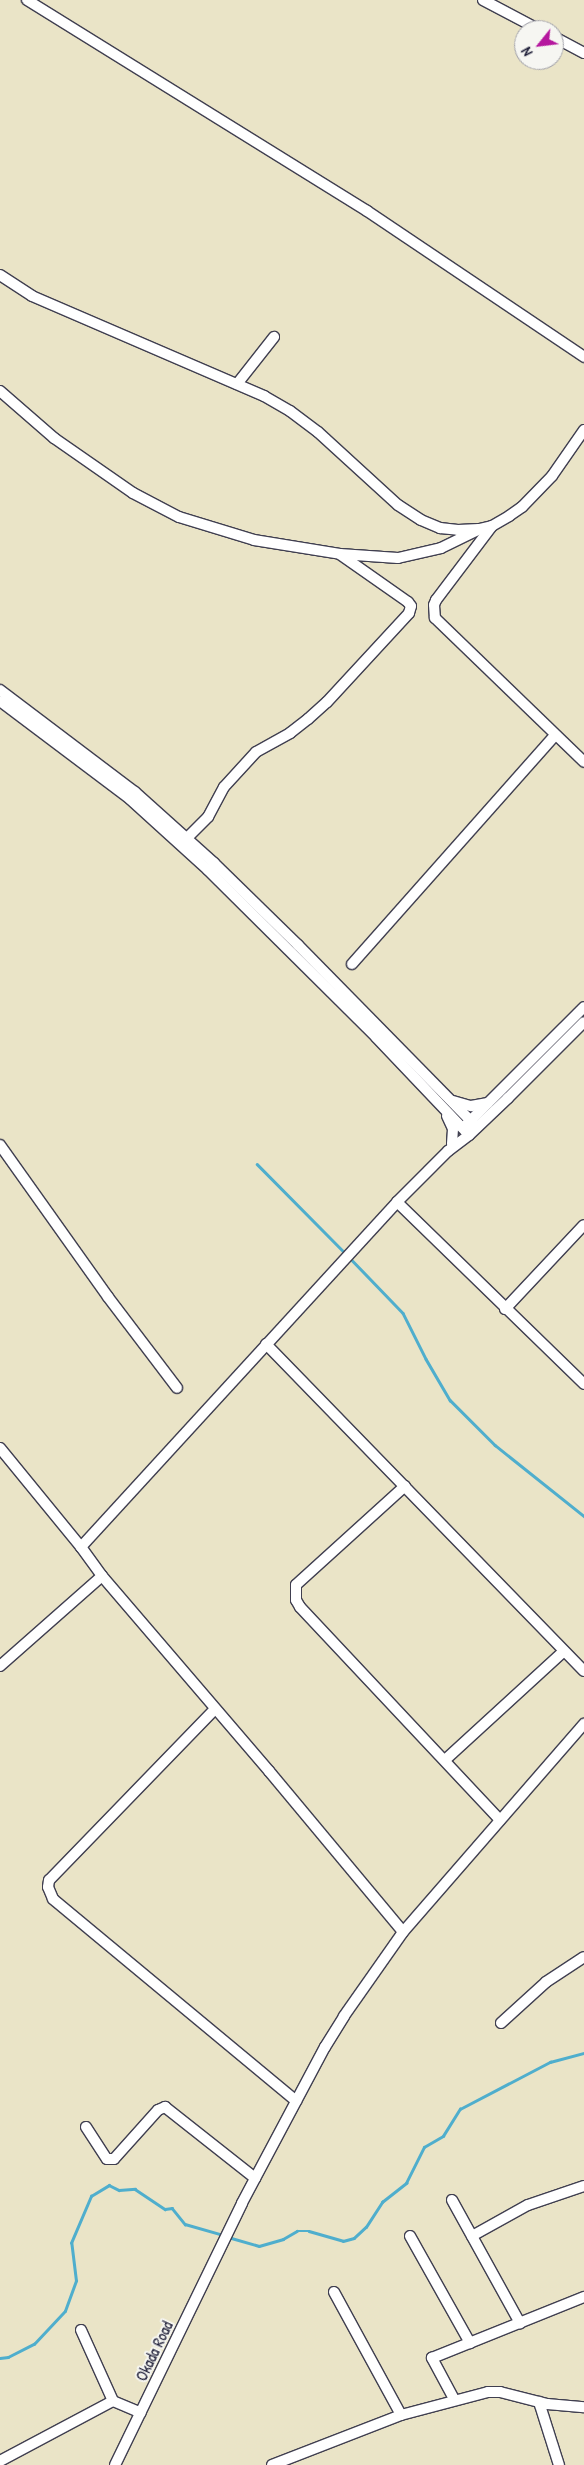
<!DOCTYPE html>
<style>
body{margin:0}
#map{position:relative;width:584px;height:2465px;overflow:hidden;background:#eae4c7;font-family:"Patrick Hand",sans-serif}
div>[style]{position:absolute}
.stream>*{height:2.5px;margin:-1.25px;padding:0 1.25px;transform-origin:1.25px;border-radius:1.25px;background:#4faecd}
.roads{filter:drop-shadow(1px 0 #403f50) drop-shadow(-1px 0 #403f50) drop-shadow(0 1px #403f50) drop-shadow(0 -1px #403f50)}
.minor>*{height:10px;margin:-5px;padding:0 5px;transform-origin:5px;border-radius:5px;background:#fff}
span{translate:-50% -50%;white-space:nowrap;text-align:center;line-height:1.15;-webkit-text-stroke:4px #f6f6f2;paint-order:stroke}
.street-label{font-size:16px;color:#22223b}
.north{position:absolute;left:514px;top:20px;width:50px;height:50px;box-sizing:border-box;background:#f6f6f2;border:1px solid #a1a1a9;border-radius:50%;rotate:241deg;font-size:14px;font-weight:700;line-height:20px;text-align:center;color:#22223b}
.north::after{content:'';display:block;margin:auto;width:18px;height:22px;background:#b5179e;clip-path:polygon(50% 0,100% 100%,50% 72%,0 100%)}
</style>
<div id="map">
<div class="stream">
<div style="left:257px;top:1164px;width:127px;rotate:45.3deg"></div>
<div style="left:350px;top:1258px;width:76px;rotate:46.1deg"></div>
<div style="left:403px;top:1313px;width:51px;rotate:63.4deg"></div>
<div style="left:426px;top:1359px;width:48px;rotate:59.7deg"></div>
<div style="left:450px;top:1400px;width:64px;rotate:45deg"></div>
<div style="left:495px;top:1445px;width:114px;rotate:38.6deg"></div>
<div style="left:228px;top:2237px;width:32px;rotate:16deg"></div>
<div style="left:259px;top:2246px;width:25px;rotate:-16deg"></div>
<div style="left:283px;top:2239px;width:16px;rotate:-30deg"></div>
<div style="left:297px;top:2231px;width:12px"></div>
<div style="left:309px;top:2231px;width:35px;rotate:16deg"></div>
<div style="left:343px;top:2241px;width:11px;rotate:-15deg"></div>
<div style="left:354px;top:2238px;width:16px;rotate:-43deg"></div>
<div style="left:366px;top:2227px;width:30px;rotate:-57deg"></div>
<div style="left:382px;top:2202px;width:31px;rotate:-38deg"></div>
<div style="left:406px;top:2183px;width:40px;rotate:-63.4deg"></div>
<div style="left:424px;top:2147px;width:22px;rotate:-30deg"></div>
<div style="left:443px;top:2136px;width:32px;rotate:-58deg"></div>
<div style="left:460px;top:2109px;width:102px;rotate:-27.6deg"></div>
<div style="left:550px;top:2062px;width:35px;rotate:-15deg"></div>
<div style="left:0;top:2358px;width:8px;rotate:-7deg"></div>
<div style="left:8px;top:2357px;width:29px;rotate:-27deg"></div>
<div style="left:34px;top:2344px;width:45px;rotate:-46.8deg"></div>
<div style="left:65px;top:2311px;width:32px;rotate:-70deg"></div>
<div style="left:76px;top:2281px;width:38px;rotate:-97deg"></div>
<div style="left:71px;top:2243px;width:51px;rotate:-66.9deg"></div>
<div style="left:91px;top:2196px;width:21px;rotate:-31deg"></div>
<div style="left:109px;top:2185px;width:11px;rotate:27deg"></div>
<div style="left:119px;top:2190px;width:16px;rotate:-4deg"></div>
<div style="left:135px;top:2189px;width:36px;rotate:34deg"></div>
<div style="left:165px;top:2209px;width:7px;rotate:-8deg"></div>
<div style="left:172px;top:2208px;width:21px;rotate:51deg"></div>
<div style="left:185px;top:2224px;width:40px;rotate:16deg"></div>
</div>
<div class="roads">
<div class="minor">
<div style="left:27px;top:0;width:400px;rotate:31.8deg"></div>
<div style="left:367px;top:211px;width:262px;rotate:33.9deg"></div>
<div style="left:483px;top:0;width:64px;rotate:27.8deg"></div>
<div style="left:554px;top:37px;width:34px;rotate:28deg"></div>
<div style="left:0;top:275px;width:38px;rotate:33deg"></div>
<div style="left:32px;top:296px;width:253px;rotate:23.3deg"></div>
<div style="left:264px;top:396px;width:30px;rotate:30deg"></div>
<div style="left:290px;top:411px;width:35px;rotate:37deg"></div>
<div style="left:318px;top:432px;width:108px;rotate:42.4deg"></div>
<div style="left:398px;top:505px;width:27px;rotate:33deg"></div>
<div style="left:421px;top:520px;width:21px;rotate:23deg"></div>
<div style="left:440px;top:528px;width:18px;rotate:6deg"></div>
<div style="left:458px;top:530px;width:21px;rotate:-3deg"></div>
<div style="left:479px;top:529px;width:13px;rotate:-13deg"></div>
<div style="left:492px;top:526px;width:20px;rotate:-30deg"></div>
<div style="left:509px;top:516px;width:16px;rotate:-35deg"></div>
<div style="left:522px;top:507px;width:43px;rotate:-45.9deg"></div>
<div style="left:552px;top:476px;width:56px;rotate:-55.2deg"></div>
<div style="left:237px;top:384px;width:60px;rotate:-51.8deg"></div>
<div style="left:0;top:391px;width:72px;rotate:41deg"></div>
<div style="left:54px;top:438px;width:96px;rotate:34.8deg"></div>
<div style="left:133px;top:493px;width:52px;rotate:27.6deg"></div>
<div style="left:179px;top:517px;width:78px;rotate:17deg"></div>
<div style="left:254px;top:540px;width:87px;rotate:9.2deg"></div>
<div style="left:340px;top:554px;width:58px;rotate:3.9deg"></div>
<div style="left:398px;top:558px;width:44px;rotate:-13.1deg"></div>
<div style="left:441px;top:548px;width:41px;rotate:-25.9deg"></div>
<div style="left:492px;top:526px;width:93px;rotate:127.1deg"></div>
<div style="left:436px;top:600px;width:5px;rotate:112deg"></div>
<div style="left:434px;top:605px;width:13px;rotate:86deg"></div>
<div style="left:435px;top:618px;width:207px;rotate:44deg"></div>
<div style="left:0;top:690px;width:169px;rotate:37.1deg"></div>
<div style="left:135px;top:792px;width:106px;rotate:41.9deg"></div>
<div style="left:214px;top:863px;width:117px;rotate:44.3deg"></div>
<div style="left:298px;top:945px;width:255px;rotate:45.5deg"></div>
<div style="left:0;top:701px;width:163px;rotate:37deg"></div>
<div style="left:130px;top:799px;width:105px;rotate:42.3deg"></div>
<div style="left:208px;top:870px;width:237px;rotate:44.8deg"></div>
<div style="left:376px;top:1037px;width:135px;rotate:46.5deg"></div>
<div style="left:187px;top:838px;width:30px;rotate:-45deg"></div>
<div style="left:208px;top:817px;width:34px;rotate:-62deg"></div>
<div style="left:224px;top:787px;width:47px;rotate:-47.6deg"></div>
<div style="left:256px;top:752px;width:39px;rotate:-29deg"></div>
<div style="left:290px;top:733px;width:23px;rotate:-38deg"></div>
<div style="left:308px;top:719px;width:25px;rotate:-42deg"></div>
<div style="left:327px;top:702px;width:121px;rotate:-47.3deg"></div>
<div style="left:409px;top:613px;width:7px;rotate:-74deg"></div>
<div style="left:411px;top:606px;width:5px;rotate:-127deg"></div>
<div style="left:408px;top:602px;width:82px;rotate:-145deg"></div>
<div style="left:352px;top:964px;width:306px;rotate:-48.4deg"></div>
<div style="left:453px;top:1101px;width:19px;rotate:16deg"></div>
<div style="left:471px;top:1106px;width:17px;rotate:-10deg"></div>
<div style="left:447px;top:1116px;width:14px;rotate:65deg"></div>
<div style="left:453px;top:1129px;width:15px;rotate:94deg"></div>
<div style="left:465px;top:1126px;width:168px;rotate:-45deg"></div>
<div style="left:0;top:1145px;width:186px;rotate:54.6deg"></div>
<div style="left:108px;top:1297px;width:114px;rotate:52.8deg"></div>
<div style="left:397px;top:1202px;width:261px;rotate:44.2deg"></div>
<div style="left:505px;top:1309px;width:115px;rotate:-46.8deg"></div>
<div style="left:266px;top:1344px;width:456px;rotate:45.8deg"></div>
<div style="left:0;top:1448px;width:128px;rotate:50.7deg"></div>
<div style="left:81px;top:1547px;width:36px;rotate:54deg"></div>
<div style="left:102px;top:1576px;width:257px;rotate:49.4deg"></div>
<div style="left:269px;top:1771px;width:209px;rotate:50.2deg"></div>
<div style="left:405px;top:1486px;width:147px;rotate:137.8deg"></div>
<div style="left:296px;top:1585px;width:15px;rotate:90deg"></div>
<div style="left:296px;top:1600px;width:8px;rotate:60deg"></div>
<div style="left:300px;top:1607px;width:292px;rotate:46.8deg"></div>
<div style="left:81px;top:1547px;width:468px;rotate:-47.5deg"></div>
<div style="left:397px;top:1202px;width:72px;rotate:-45deg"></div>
<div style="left:448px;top:1151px;width:26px;rotate:-37deg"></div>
<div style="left:469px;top:1135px;width:54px;rotate:-43.5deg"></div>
<div style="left:508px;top:1098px;width:107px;rotate:-45deg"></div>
<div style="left:0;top:1666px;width:136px;rotate:-41.4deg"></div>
<div style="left:215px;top:1709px;width:238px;rotate:134.1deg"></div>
<div style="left:49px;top:1880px;width:7px;rotate:98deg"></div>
<div style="left:48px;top:1887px;width:13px;rotate:67deg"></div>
<div style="left:53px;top:1899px;width:316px;rotate:39.7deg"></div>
<div style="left:445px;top:1760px;width:161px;rotate:-42.5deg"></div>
<div style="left:501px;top:2023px;width:61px;rotate:-42.3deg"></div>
<div style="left:546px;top:1982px;width:45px;rotate:-33.3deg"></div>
<div style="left:86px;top:2127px;width:38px;rotate:57deg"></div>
<div style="left:107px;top:2159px;width:7px"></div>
<div style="left:114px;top:2159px;width:66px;rotate:-48.1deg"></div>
<div style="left:158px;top:2110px;width:8px;rotate:-23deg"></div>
<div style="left:165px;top:2107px;width:115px;rotate:38.3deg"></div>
<div style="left:452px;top:2200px;width:141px;rotate:61.1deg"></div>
<div style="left:410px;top:2236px;width:123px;rotate:60.7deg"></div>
<div style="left:472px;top:2236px;width:64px;rotate:-29deg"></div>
<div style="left:528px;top:2205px;width:59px;rotate:-18.7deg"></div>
<div style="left:334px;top:2292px;width:140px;rotate:61.4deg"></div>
<div style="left:81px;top:2330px;width:78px;rotate:65.7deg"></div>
<div style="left:454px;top:2399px;width:47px;rotate:-118.2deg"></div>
<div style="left:432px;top:2358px;width:164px;rotate:-21.9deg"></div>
<div style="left:539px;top:2402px;width:66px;rotate:72.4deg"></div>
<div style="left:0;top:2461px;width:128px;rotate:-28deg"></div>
<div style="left:113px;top:2401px;width:30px;rotate:23deg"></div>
<div style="left:115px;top:2465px;width:291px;rotate:-64.1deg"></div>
<div style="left:242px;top:2203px;width:177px;rotate:-62deg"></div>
<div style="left:325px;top:2047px;width:36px;rotate:-58deg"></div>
<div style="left:344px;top:2016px;width:103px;rotate:-54.9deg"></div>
<div style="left:403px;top:1932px;width:276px;rotate:-49deg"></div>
<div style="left:272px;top:2465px;width:138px;rotate:-21.2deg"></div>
<div style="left:401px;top:2415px;width:90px;rotate:-14.8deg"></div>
<div style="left:488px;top:2392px;width:12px"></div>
<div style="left:500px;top:2392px;width:49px;rotate:14.3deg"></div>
<div style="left:547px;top:2404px;width:37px;rotate:5deg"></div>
</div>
</div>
<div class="street-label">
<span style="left:154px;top:2351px;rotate:-64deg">Okada Road</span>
</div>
<div class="north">N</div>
</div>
